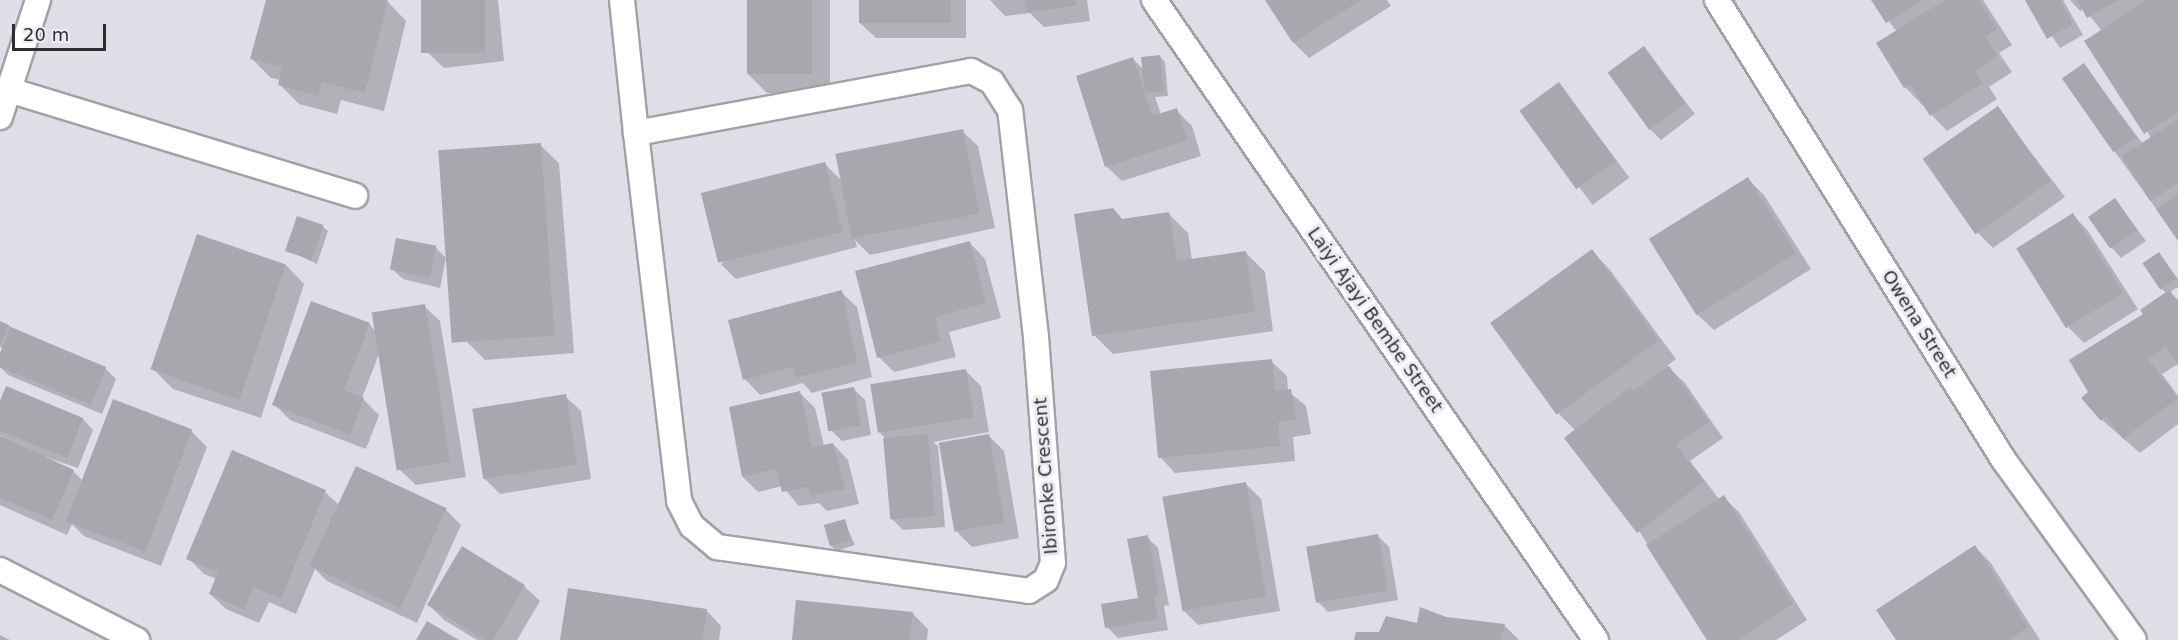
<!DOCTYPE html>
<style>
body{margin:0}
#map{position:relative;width:2178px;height:640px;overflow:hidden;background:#dedfe6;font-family:"DejaVu Sans",sans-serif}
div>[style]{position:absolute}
.shadow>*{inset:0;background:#0003;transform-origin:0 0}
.building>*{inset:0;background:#a7a7ae;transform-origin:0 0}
.roads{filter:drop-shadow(2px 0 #a1a2a8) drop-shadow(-2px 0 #a1a2a8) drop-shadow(0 2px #a1a2a8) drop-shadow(0 -2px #a1a2a8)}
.street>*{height:24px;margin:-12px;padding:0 12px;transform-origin:12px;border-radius:12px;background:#fff}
span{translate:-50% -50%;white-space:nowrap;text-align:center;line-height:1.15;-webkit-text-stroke:6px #ececf3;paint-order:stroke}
.street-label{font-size:18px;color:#2e2e31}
.scale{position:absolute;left:12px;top:24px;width:94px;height:27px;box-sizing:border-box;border:3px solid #2e2e31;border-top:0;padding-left:8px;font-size:18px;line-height:21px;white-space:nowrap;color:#2e2e31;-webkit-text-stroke:4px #ececf3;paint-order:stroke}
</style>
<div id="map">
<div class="shadow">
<div style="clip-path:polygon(267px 0,388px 2px,406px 21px,384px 111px,341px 100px,337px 114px,299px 104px,280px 85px,281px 80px,271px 78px,252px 59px)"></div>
<div style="clip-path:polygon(422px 0,498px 0,504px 61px,444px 68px,428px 53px)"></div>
<div style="clip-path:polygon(748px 0,830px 0,830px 93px,767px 93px,748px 74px)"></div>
<div style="clip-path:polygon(860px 0,966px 0,966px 38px,876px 38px,860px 23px)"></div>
<div style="clip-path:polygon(990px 0,1087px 0,1090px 21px,1044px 27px,1030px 13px,1005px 16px)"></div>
<div style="clip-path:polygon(1267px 0,1387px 0,1391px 6px,1309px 58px,1294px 43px)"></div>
<div style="clip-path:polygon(1873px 0,1983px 0,2012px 45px,1999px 53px,2012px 72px,1989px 87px,1997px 99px,1947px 131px,1905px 87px,1897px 32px)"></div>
<div style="clip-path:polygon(2027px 0,2063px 0,2083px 35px,2060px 48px)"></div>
<div style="clip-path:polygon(2070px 0,2178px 0,2178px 239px,2115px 152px,2084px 65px,2143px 144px,2151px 139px,2102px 31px,2084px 9px,2080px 11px)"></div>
<div style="clip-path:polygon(1644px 48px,1695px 114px,1661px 140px,1650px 129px)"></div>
<div style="clip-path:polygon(1160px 56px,1165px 62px,1168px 96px,1155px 97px,1161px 115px,1176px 110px,1192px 126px,1201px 156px,1122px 181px,1106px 166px,1133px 59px,1144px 70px)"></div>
<div style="left:1559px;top:84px;width:117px;height:46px;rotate:53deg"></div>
<div style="clip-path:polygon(1997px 108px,2065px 197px,1993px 248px,1978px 233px)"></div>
<div style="clip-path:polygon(962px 131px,978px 146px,995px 228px,870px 255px,855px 240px,857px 247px,736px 279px,721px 264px,824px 163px,843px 182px)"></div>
<div style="clip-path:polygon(540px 145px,559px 163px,574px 353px,485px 360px,466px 341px)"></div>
<div style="clip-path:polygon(1748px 179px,1764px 195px,1811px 269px,1714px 330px,1698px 315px)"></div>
<div style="clip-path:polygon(2115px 200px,2146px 241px,2121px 258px,2111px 247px)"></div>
<div style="clip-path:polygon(1169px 214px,1188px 233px,1192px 260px,1246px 253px,1265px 272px,1273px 331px,1113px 354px,1094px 335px,1123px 221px)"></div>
<div style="clip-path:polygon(2073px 215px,2088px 231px,2138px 309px,2084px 343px,2069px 328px)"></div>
<div style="clip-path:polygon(322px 226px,328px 231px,317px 264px,288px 250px)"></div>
<div style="clip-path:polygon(970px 243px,985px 259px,1001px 318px,949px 332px,956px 357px,894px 372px,879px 357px)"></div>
<div style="clip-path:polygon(435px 247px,446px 258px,440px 288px,403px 279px,392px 269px)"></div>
<div style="clip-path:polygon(1592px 251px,1610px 270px,1676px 359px,1667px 366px,1685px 383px,1723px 438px,1690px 461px,1719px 499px,1723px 497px,1739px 512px,1807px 620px,1776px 640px,1708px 640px,1576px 431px,1559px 414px)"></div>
<div style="clip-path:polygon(2159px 254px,2178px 279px,2178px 287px,2170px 292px,2178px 300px,2178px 364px,2162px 374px,2178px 396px,2178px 424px,2140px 453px,2102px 420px,2145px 315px,2166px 293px,2162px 289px)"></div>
<div style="clip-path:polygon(286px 265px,304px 284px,261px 418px,173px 389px,154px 370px)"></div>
<div style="clip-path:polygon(841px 292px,857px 307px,872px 377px,812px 393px,803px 383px,760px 395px,745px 379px)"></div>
<div style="clip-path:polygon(424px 306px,440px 321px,466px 477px,416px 485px,400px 470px,380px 351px,362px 398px,379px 415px,366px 449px,290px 420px,274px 404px,369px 324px,377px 333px)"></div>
<div style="clip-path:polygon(0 322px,105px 368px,116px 379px,102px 414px,8px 375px,0 367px,3px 348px,0 347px)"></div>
<div style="clip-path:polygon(1271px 361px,1287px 376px,1288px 391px,1306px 406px,1311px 434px,1293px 437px,1295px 461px,1175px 473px,1160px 457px)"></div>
<div style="clip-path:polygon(966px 371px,981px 386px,989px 432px,933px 442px,938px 446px,945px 527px,903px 530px,892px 519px,884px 437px,879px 432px)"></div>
<div style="clip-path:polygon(854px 389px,865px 400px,871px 435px,842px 441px,831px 430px)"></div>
<div style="clip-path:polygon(800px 393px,815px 408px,824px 446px,833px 444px,848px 460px,859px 504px,827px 511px,819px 503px,799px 506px,782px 486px,758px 492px,743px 477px)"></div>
<div style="clip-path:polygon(565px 396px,581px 411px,591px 479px,500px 494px,484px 478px)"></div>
<div style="clip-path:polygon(0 405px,83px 419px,93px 430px,78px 468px,36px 454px,73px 471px,83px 481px,191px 431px,207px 447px,161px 566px,84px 536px,72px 524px,67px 535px,0 505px,0 438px,5px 440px,0 435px)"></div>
<div style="clip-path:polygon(989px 436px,1004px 451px,1019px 538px,972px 547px,956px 531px)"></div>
<div style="clip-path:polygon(1246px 484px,1261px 499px,1280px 611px,1198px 625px,1183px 610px)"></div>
<div style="clip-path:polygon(325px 492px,339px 505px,446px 510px,461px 525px,417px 623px,327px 581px,315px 569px,296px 614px,269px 602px,259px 623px,226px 609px,210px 594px,217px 579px,204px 574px,188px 558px)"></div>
<div style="clip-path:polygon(844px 521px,855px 545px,837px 551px,831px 546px)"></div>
<div style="clip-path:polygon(1378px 536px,1389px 547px,1398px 600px,1328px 612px,1317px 601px)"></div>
<div style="clip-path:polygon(1147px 537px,1158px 548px,1169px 605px,1164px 606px,1168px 630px,1118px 638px,1107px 627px,1140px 599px)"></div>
<div style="clip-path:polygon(1975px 547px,1990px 562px,2040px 640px,1898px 640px)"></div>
<div style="clip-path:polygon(524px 586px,540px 601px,517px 640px,477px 640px,444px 620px,429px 605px)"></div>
<div style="clip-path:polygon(706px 610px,721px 626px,719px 640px,562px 640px)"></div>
<div style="clip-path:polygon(913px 614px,928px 629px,927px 640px,794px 640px)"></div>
<div style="clip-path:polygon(1445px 618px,1504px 625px,1519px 640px,1355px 640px)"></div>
<div style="clip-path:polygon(0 635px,10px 640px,0 640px)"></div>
</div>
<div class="building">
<div style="clip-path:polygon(266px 0,388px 0,365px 93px,322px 82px,318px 96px,278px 85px,282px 67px,250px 59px)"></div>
<div style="left:421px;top:0;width:64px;height:53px"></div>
<div style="left:747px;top:0;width:65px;height:74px"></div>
<div style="left:859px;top:0;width:92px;height:23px"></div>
<div style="clip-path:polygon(1025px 0,1075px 0,1076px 6px,1027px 12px)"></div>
<div style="clip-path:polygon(1265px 0,1361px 0,1293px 43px)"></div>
<div style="clip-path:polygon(1871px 0,1922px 0,1886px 23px)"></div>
<div style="clip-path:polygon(1945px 0,1979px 0,1997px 29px,1985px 37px,1997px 56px,1975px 71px,1983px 83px,1930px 116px,1910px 84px,1904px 88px,1876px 43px)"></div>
<div style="clip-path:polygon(2025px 0,2060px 0,2073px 24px,2047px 39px)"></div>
<div style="clip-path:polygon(2077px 0,2118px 0,2087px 18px)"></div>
<div style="clip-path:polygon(2147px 0,2178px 0,2178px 112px,2144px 134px,2084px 41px)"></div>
<div style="left:1644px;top:46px;width:71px;height:45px;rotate:54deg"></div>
<div style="left:1160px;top:55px;width:36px;height:19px;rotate:84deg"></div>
<div style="clip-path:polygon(1133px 57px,1152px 116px,1177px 108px,1187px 140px,1105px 167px,1076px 76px)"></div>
<div style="left:2084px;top:63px;width:90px;height:27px;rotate:55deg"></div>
<div style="left:1559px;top:82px;width:97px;height:49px;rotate:54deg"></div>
<div style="left:1998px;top:106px;width:92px;height:92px;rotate:55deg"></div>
<div style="clip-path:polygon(2178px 119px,2178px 183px,2150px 201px,2122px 156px)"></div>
<div style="left:963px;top:129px;width:86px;height:130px;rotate:79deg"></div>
<div style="left:541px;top:143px;width:193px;height:103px;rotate:86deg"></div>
<div style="left:825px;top:162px;width:72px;height:128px;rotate:76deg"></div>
<div style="left:1748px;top:177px;width:90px;height:117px;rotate:58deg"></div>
<div style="clip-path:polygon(2178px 194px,2178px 241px,2156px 209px)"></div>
<div style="left:2115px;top:198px;width:39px;height:33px;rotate:55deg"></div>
<div style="clip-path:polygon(1113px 208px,1122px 219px,1169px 212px,1177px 261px,1246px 251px,1255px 312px,1092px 336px,1074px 214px)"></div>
<div style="left:2073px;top:213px;width:94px;height:67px;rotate:58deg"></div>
<div style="left:297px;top:216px;width:28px;height:37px;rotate:19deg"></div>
<div style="left:197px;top:234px;width:94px;height:143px;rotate:19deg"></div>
<div style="left:396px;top:238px;width:41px;height:32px;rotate:11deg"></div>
<div style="clip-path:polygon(970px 241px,986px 303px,935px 317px,941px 341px,877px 358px,855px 271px)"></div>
<div style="left:1592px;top:249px;width:113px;height:126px;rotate:54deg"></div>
<div style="left:2159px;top:252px;width:32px;height:20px;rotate:56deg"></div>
<div style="clip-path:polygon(842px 290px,857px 362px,796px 378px,793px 367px,743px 380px,728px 320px)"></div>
<div style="clip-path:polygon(2169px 290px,2178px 301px,2178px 365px,2166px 347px,2148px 359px,2178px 398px,2123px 439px,2106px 416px,2101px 421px,2081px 398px,2088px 392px,2069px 360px,2143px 314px,2140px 310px)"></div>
<div style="clip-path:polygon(311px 301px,370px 323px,344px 390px,364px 398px,350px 435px,272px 405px)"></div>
<div style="left:425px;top:304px;width:160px;height:54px;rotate:81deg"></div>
<div style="clip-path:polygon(0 321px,9px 325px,0 345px)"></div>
<div style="clip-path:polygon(10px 327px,106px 367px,91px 405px,0 367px,0 353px)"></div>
<div style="clip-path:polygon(1272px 359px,1275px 391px,1291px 389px,1296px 419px,1278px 422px,1280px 446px,1158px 458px,1150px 371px)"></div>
<div style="clip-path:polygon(1669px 366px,1709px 422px,1676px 445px,1704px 481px,1637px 533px,1564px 438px,1630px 387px,1634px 391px)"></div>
<div style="left:966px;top:369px;width:49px;height:97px;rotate:81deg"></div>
<div style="clip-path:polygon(6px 386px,83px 418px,67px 458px,0 431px,0 401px)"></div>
<div style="left:854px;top:387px;width:39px;height:33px;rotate:80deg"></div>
<div style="clip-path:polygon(800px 391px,812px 447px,833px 443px,845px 489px,810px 496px,808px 487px,782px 492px,776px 469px,742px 477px,729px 407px)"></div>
<div style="left:566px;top:394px;width:71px;height:95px;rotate:81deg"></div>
<div style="left:113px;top:399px;width:85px;height:131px;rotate:21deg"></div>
<div style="left:928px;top:434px;width:82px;height:45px;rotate:85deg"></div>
<div style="left:989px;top:434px;width:90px;height:51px;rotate:80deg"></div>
<div style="clip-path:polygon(0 436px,74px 470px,52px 520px,0 498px)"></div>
<div style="clip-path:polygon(232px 450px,326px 490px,281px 599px,253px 587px,244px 609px,209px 594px,218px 572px,186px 559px)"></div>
<div style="left:356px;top:466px;width:100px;height:110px;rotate:25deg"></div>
<div style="left:1246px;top:482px;width:116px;height:85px;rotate:80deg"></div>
<div style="clip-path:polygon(1724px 495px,1793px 604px,1737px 640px,1707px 640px,1646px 545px)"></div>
<div style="left:845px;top:519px;width:22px;height:22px;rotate:74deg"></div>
<div style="left:1378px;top:534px;width:57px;height:73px;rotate:80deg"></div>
<div style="clip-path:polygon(1148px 535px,1159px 594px,1154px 596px,1158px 619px,1105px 628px,1101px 604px,1138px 598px,1127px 539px)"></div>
<div style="clip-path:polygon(1975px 545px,2028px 627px,2008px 640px,1896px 640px,1876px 610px)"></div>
<div style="clip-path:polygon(462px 546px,525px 585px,493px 640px,485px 640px,427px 605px)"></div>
<div style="clip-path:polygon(568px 588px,707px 609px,702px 640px,560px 640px)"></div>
<div style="clip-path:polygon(796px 600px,913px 612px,910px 640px,792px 640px)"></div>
<div style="clip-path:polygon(1420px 607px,1446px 617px,1505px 624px,1500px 640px,1354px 640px,1356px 632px,1379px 632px,1386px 616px,1417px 623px)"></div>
<div style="clip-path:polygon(427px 621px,459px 640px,416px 640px)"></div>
</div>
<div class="roads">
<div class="street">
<div style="left:622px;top:0;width:134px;rotate:84deg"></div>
<div style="left:636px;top:133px;width:371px;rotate:83.3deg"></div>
<div style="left:679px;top:501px;width:28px;rotate:63deg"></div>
<div style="left:692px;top:526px;width:33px;rotate:40deg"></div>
<div style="left:717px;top:547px;width:315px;rotate:8deg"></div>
<div style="left:1029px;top:591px;width:20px;rotate:-33deg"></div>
<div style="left:1046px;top:580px;width:18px;rotate:-68deg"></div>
<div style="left:1053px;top:563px;width:227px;rotate:-94.3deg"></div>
<div style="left:1036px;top:337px;width:228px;rotate:-96.5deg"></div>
<div style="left:1010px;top:110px;width:33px;rotate:-123deg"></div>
<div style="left:992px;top:82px;width:24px;rotate:-152deg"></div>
<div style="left:971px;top:71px;width:341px;rotate:169.5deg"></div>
<div style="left:1154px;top:0;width:778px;rotate:55.37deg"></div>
<div style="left:1717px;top:0;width:541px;rotate:58.07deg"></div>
<div style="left:2003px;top:459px;width:223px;rotate:54.1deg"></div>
<div style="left:9px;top:90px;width:362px;rotate:17deg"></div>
<div style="left:0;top:117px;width:123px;rotate:-72deg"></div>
<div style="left:0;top:570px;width:154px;rotate:27.1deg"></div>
</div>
</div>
<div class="street-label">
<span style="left:1375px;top:320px;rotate:55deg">Laiyi Ajayi Bembe Street</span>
<span style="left:1919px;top:324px;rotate:58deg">Owena Street</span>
<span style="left:1046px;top:476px;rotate:-94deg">Ibironke Crescent</span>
</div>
<div class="scale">20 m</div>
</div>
